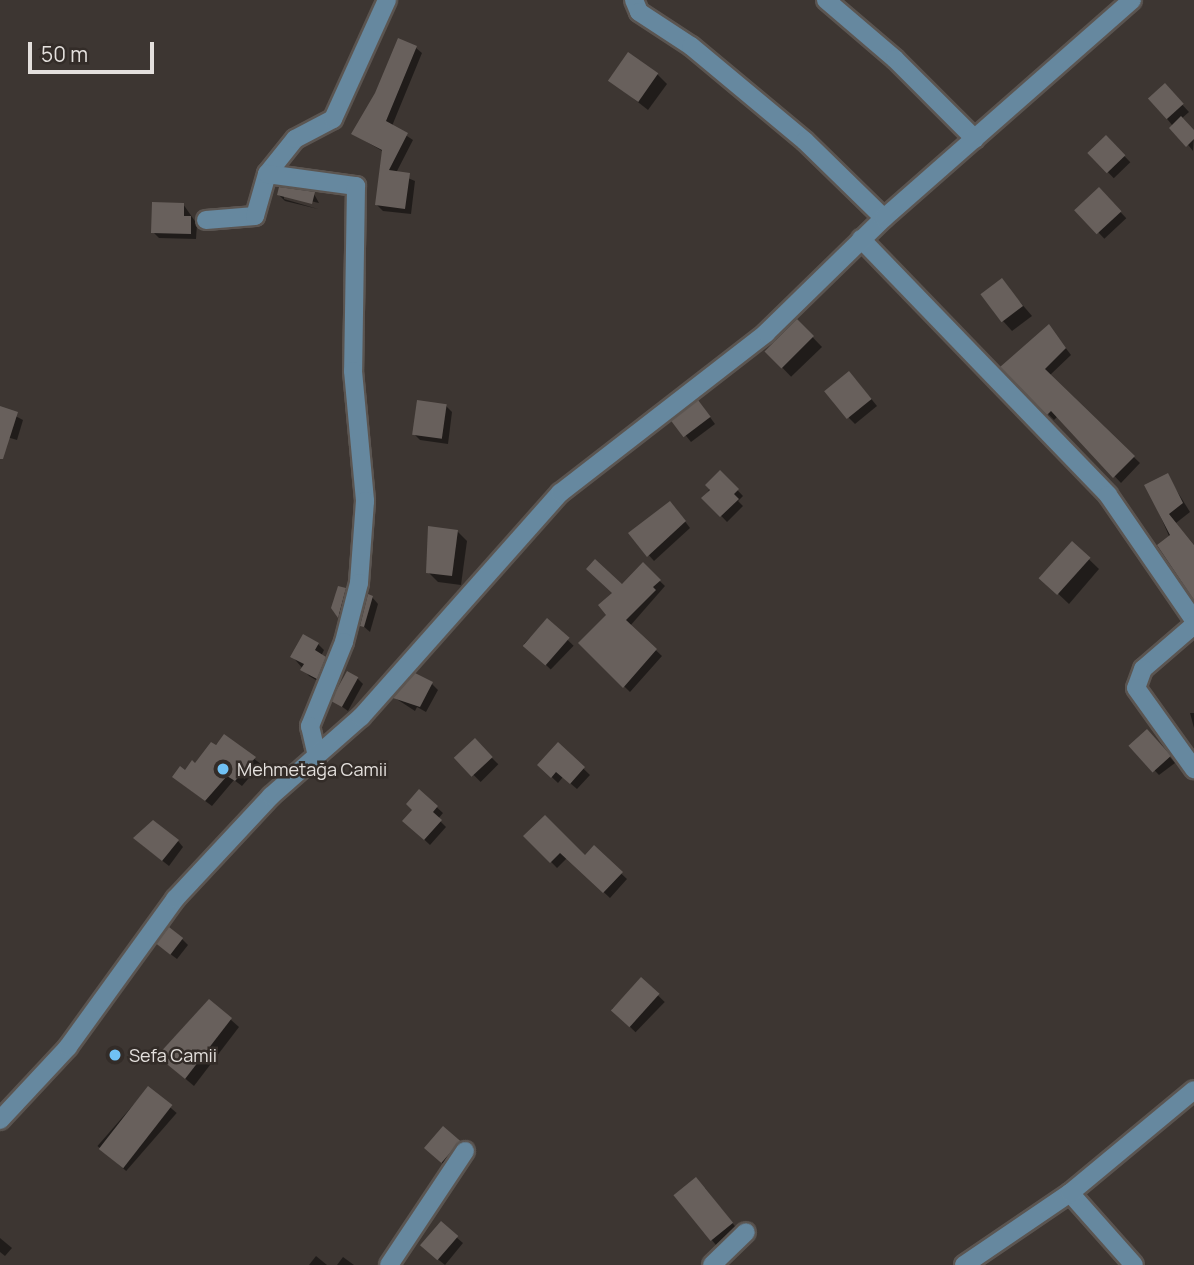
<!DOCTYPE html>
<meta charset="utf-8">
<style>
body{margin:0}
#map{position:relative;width:1194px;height:1265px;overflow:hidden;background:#3d3632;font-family:Manrope,sans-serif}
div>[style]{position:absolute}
.shadow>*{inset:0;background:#0007;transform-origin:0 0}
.building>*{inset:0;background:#68605c;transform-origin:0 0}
.roads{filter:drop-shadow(2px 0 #5b5551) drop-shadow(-2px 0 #5b5551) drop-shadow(0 2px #5b5551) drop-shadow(0 -2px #5b5551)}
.minor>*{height:18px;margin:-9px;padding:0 9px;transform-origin:9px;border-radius:9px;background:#66889f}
.dots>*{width:19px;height:19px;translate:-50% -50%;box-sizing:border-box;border:4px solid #332c28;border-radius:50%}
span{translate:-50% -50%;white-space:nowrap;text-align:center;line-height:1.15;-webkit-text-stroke:5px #332c28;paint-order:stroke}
.poi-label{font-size:18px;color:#e4e0dd}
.left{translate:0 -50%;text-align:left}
.scale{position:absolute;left:28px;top:42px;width:126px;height:32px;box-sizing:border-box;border:4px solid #e4e0dd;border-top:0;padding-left:9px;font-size:21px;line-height:24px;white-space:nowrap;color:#e4e0dd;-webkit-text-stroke:5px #332c28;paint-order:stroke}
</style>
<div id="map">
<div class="shadow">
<div style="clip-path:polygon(416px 48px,422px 53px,392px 126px,413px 140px,396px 173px,415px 181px,411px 214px,383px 211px,377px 205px,384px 152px,353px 134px)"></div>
<div style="clip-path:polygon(657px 74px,667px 84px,648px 110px,611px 81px)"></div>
<div style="clip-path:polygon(1165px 86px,1189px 112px,1181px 119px,1194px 132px,1193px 151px,1151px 99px)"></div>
<div style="left:1106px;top:137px;width:35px;height:23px;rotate:46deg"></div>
<div style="left:1099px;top:189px;width:40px;height:30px;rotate:47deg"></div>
<div style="clip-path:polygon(314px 194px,319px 203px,284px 195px,284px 199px,318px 209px,285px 201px,279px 195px)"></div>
<div style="clip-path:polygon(183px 204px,197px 224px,196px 239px,159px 238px,153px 232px)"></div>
<div style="clip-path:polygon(1002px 281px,1032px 316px,1012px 331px,1003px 321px)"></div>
<div style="left:797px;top:321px;width:36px;height:43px;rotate:46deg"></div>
<div style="clip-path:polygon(1049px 326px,1071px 355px,1049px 376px,1140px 463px,1121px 483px,1058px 416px,1054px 420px,1003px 367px)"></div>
<div style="clip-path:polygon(855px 379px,877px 406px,855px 424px,849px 418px)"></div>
<div style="clip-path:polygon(446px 406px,452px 412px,448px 444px,420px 440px,414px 434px)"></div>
<div style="clip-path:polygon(0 408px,23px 420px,17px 440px,0 435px)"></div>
<div style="clip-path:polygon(704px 409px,715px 424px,691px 442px,674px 421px)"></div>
<div style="clip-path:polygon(720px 472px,743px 496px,738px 501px,743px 506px,727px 522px,704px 498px)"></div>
<div style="clip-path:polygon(1167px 475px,1190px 512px,1176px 523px,1194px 545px,1194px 594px,1147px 485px)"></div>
<div style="clip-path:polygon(675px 508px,690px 528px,654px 561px,630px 534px)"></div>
<div style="clip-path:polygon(429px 528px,457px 531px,467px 541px,461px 585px,438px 582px,428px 572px)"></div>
<div style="clip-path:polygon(1072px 543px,1099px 569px,1069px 604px,1051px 587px)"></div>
<div style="clip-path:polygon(643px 565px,665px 586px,630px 626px,662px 656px,630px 692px,580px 643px,609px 615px,614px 593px)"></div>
<div style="clip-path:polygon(345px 590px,351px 596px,345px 621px,333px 608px)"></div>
<div style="clip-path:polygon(372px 597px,378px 604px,370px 632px,362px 625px)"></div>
<div style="left:547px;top:620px;width:37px;height:33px;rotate:44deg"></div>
<div style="clip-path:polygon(318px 644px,324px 650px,321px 656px,331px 664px,323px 684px,309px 676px,292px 656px)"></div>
<div style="clip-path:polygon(357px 678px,363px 684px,348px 711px,334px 701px)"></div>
<div style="clip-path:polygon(432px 684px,438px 690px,426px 712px,417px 707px,415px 711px,395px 698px)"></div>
<div style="clip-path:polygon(1190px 713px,1194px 713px,1194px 728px)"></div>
<div style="clip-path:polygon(224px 736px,261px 764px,242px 786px,234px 780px,212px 806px,181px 783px)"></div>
<div style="clip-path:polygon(1153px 738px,1175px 763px,1159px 775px,1131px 746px)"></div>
<div style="left:475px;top:741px;width:33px;height:25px;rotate:45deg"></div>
<div style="clip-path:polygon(558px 744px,590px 775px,577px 789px,563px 777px,558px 783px,539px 765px)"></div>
<div style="clip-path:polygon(419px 791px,443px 813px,438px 819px,446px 827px,430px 845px,411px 827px)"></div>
<div style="clip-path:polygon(526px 836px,585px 858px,594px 848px,627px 879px,610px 898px,567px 858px,557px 868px)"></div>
<div style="clip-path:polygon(178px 841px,183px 847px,169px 866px,141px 844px)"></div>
<div style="clip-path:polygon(182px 939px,188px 945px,177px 959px,165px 950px)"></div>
<div style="left:641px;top:979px;width:33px;height:42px;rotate:44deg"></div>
<div style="clip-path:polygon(230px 1019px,239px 1027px,194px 1086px,168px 1064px)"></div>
<div style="left:148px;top:1088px;width:38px;height:77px;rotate:41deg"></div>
<div style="clip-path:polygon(459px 1142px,465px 1148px,449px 1169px,433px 1154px)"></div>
<div style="clip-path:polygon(705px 1188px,741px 1234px,720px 1250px,675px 1195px)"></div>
<div style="clip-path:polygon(441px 1224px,463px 1243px,445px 1265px,429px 1252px)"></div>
<div style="clip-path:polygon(0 1238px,12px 1248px,5px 1256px,0 1252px)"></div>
<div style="clip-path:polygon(316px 1256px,327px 1265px,309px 1265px)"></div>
<div style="clip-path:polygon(343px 1257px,354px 1265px,337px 1265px)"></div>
</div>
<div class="building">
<div style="clip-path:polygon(398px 38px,417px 46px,386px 121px,408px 133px,389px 170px,410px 173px,405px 209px,375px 205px,382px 150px,351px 134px,375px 93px)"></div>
<div style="left:628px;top:52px;width:37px;height:35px;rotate:35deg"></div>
<div style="left:1165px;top:83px;width:28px;height:23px;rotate:48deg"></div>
<div style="clip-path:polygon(1181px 116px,1194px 130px,1194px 139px,1186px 147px,1169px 128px)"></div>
<div style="left:1106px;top:135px;width:28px;height:26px;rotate:46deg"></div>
<div style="clip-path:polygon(279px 187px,315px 192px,312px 204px,277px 195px)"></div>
<div style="left:1099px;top:187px;width:33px;height:34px;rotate:47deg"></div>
<div style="clip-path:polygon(152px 202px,184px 203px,184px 216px,191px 216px,191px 234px,151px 233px)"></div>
<div style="left:1002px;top:278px;width:35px;height:27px;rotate:53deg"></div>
<div style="left:797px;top:319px;width:24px;height:46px;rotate:45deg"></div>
<div style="clip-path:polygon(1049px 324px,1066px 348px,1045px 369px,1135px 456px,1113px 478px,1051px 411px,1047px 415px,1000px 367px)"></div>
<div style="left:849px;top:371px;width:36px;height:32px;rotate:51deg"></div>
<div style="left:417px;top:400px;width:30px;height:35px;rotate:8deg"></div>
<div style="left:698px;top:400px;width:21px;height:34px;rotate:53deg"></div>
<div style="clip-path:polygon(0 406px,18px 412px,3px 459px,0 459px)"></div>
<div style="clip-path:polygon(720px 470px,739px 489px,734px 494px,739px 499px,720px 517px,701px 498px,710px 490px,705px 485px)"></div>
<div style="clip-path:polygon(1168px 473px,1183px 503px,1169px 514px,1194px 545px,1194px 600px,1157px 545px,1170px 535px,1144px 485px)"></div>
<div style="clip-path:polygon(670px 501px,686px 521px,647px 557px,628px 533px)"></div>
<div style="clip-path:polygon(428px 526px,458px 530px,452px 576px,426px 573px)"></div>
<div style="left:1072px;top:541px;width:25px;height:50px;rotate:42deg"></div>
<div style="clip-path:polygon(595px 559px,622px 584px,643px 562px,661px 580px,653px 587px,656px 590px,626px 620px,657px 649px,623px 688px,578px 643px,606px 615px,598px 605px,612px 593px,586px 569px)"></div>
<div style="clip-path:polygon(338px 586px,346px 588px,338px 618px,331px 608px)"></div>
<div style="clip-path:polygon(368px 594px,373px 596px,364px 627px,360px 626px)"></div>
<div style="left:547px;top:618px;width:30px;height:37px;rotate:41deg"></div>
<div style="clip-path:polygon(303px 634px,319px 643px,315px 650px,326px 657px,317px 679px,300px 670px,304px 664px,290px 657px)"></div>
<div style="left:347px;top:671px;width:13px;height:34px;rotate:29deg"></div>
<div style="clip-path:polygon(415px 673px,433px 682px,420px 707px,393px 698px)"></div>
<div style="left:1147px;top:729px;width:36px;height:25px;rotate:48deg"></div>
<div style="clip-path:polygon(224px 734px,256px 757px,235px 781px,227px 776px,205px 801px,172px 777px,180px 766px,185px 770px,192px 760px,195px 763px,211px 742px,216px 745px)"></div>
<div style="left:475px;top:738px;width:26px;height:29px;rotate:47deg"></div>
<div style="clip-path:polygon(558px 742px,585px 767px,570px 784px,556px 772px,551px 778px,537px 765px)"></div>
<div style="clip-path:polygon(419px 789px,438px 806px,433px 812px,442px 820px,424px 840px,402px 821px,412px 810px,406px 804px)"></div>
<div style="clip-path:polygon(545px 815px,585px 855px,594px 845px,623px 872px,603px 893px,560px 853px,550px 863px,523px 836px)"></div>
<div style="clip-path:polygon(153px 820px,179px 840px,162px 861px,133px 838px)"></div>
<div style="left:169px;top:927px;width:18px;height:21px;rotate:38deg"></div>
<div style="left:641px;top:977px;width:25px;height:45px;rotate:42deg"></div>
<div style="clip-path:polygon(209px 999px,232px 1018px,185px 1079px,157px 1056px)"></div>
<div style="left:148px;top:1086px;width:31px;height:80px;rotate:38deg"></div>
<div style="left:443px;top:1126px;width:23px;height:29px;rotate:41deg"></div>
<div style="left:696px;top:1177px;width:59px;height:29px;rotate:51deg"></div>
<div style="left:441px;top:1221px;width:23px;height:32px;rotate:41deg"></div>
</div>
<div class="roads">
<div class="minor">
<div style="left:634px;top:0;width:13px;rotate:67deg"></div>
<div style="left:639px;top:12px;width:62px;rotate:33.2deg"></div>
<div style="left:691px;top:46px;width:148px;rotate:39.8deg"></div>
<div style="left:805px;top:141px;width:110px;rotate:44.3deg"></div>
<div style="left:826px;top:0;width:91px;rotate:40.5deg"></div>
<div style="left:895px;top:59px;width:113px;rotate:45deg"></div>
<div style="left:267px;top:174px;width:45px;rotate:-51.3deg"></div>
<div style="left:295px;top:139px;width:43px;rotate:-27.8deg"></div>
<div style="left:333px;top:119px;width:131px;rotate:-65.6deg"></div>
<div style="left:206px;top:220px;width:49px;rotate:-4.7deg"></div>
<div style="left:255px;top:216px;width:44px;rotate:-74.1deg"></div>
<div style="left:267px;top:174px;width:90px;rotate:7.7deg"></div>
<div style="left:356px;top:186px;width:185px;rotate:90.9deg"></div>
<div style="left:353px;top:371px;width:131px;rotate:84.7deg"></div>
<div style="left:365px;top:501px;width:82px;rotate:94.2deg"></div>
<div style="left:359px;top:583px;width:61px;rotate:104.3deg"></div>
<div style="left:344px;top:642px;width:91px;rotate:112deg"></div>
<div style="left:310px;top:726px;width:28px;rotate:77deg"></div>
<div style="left:861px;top:239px;width:356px;rotate:46deg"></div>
<div style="left:1108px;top:495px;width:152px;rotate:55.5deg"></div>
<div style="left:1194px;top:625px;width:67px;rotate:139.2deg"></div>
<div style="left:1143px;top:669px;width:20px;rotate:110deg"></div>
<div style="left:1136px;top:688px;width:100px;rotate:54.4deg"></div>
<div style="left:0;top:1120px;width:100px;rotate:-47deg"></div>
<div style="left:68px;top:1047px;width:183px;rotate:-54.1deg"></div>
<div style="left:175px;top:899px;width:141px;rotate:-47deg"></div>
<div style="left:271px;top:796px;width:120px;rotate:-41.3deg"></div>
<div style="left:361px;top:717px;width:300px;rotate:-48.4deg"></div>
<div style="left:560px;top:493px;width:261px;rotate:-37.8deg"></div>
<div style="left:766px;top:333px;width:165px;rotate:-44.3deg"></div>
<div style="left:884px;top:218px;width:330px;rotate:-41.3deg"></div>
<div style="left:1070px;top:1193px;width:96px;rotate:48.4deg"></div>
<div style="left:389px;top:1265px;width:137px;rotate:-56.3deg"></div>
<div style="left:712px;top:1265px;width:47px;rotate:-44.1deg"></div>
<div style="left:964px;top:1265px;width:128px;rotate:-34.2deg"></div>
<div style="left:1070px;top:1193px;width:161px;rotate:-39.7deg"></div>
</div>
</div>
<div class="dots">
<div style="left:223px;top:769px;background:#70c1f4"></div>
<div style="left:115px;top:1055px;background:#70c1f4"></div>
</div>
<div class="poi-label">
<span class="left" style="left:237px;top:769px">Mehmetağa Camii</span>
<span class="left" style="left:129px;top:1055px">Sefa Camii</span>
</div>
<div class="scale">50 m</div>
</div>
